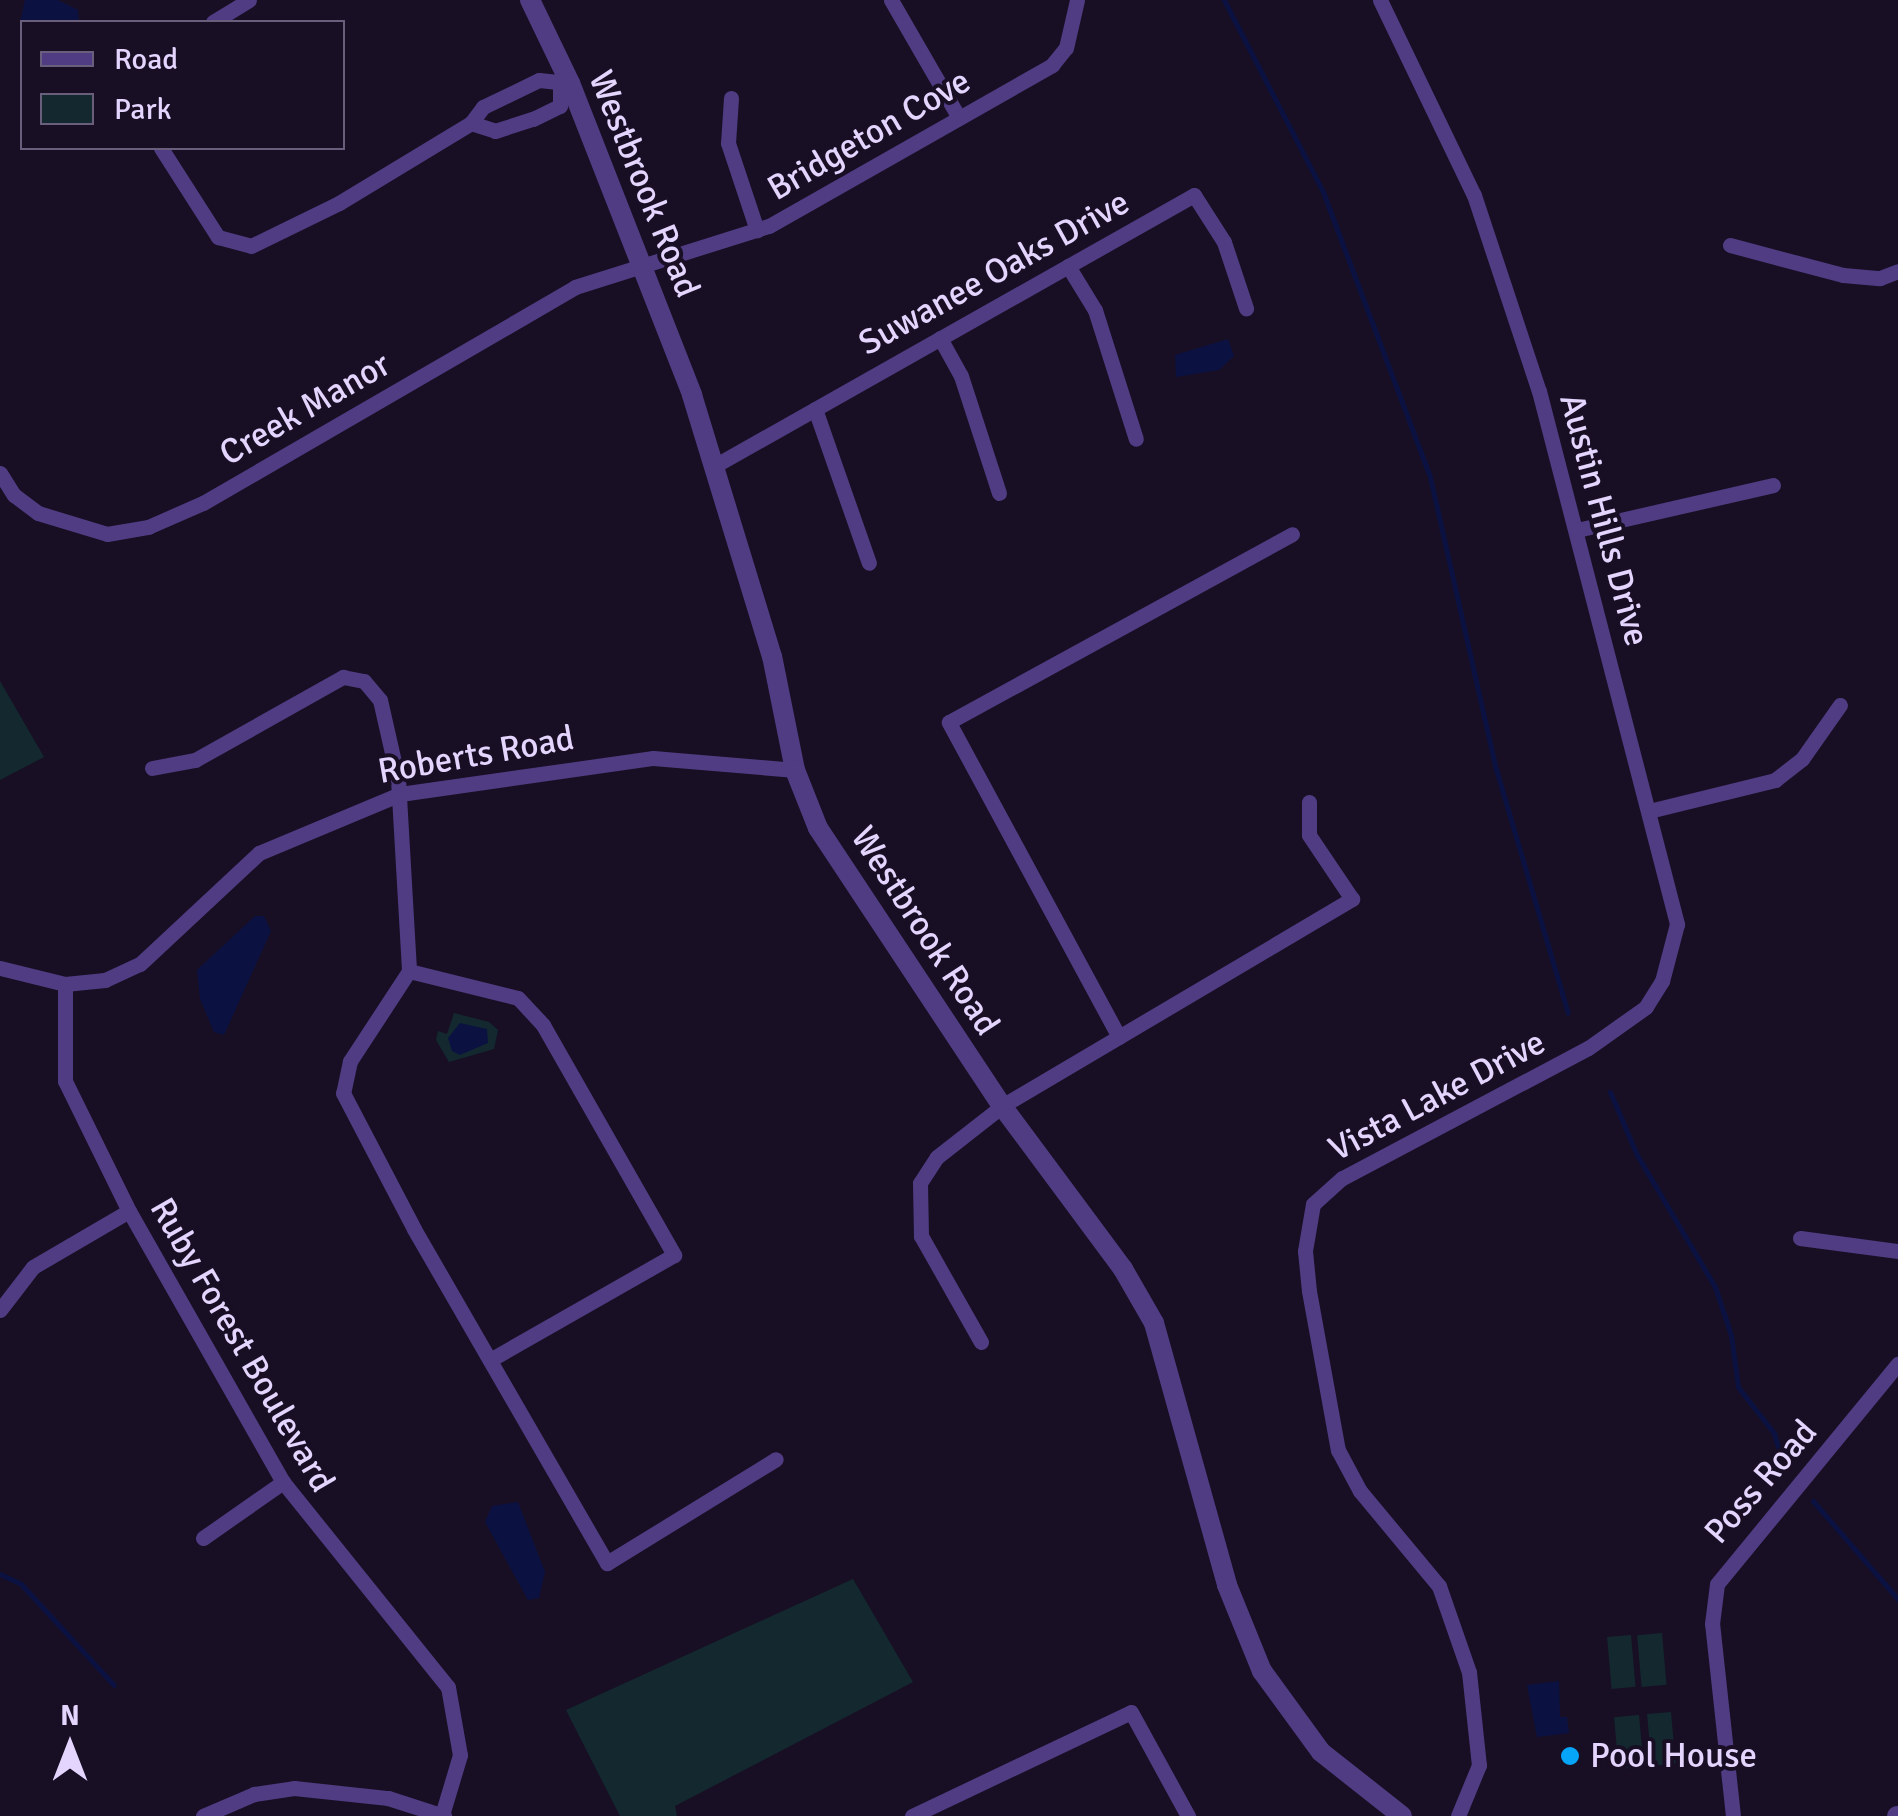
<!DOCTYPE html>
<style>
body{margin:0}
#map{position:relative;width:1898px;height:1816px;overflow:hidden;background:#180f25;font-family:Signika,sans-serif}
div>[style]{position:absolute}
.green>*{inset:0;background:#13292f;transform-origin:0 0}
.water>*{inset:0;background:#0b1242}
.stream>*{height:5px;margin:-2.5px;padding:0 2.5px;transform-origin:2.5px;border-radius:2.5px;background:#0b1242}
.minor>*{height:15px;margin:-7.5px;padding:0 7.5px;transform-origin:7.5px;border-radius:7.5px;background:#503c83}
.tertiary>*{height:20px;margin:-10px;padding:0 10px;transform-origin:10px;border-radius:10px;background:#503c83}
.dots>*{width:28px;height:28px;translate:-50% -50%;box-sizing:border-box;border:5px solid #180f25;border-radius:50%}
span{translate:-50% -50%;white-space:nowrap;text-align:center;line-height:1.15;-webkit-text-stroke:8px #180f25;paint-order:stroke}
.street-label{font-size:35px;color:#e3d5fe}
.poi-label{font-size:35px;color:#e3d5fe}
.left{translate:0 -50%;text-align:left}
.legend{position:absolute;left:20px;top:20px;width:325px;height:130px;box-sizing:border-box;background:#180f25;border:2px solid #695e7c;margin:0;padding:12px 18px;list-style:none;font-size:30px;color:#e3d5fe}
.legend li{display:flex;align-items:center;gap:20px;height:50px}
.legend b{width:50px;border:2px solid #695e7c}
.north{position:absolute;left:20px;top:1696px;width:100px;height:100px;-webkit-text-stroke:8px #180f25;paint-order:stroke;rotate:0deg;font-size:28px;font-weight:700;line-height:40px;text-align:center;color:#e3d5fe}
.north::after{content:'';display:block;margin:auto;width:35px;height:45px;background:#e3d5fe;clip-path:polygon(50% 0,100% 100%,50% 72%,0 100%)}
</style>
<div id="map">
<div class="green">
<div style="clip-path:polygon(0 681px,44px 757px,0 780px)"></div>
<div style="clip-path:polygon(454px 1013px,489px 1022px,498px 1030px,494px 1049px,449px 1062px,436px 1040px,438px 1031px,447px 1034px)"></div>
<div style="clip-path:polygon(853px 1579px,913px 1682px,675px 1806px,677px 1816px,620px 1816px,566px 1710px)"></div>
<div style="left:1662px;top:1633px;width:52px;height:25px;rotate:85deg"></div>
<div style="left:1631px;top:1635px;width:52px;height:24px;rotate:85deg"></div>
<div style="left:1671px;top:1712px;width:52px;height:24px;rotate:85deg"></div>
<div style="left:1639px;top:1715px;width:52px;height:25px;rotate:85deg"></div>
</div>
<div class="water">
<div style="clip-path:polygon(25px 0,58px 0,78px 10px,79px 22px,22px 22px,22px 28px,20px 23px)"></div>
<div style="clip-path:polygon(1228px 339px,1234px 356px,1219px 370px,1176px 377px,1175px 355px)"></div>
<div style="clip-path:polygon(255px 916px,264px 916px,271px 931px,224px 1035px,214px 1032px,200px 999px,197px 970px)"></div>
<div style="clip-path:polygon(460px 1023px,487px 1029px,488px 1043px,460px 1055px,452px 1051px,448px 1038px)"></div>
<div style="clip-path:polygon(518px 1502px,545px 1572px,539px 1598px,528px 1600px,485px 1522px,492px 1506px)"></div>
<div style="clip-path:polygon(1559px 1681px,1560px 1717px,1567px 1717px,1569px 1733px,1537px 1737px,1527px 1685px)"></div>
</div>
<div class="stream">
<div style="left:1224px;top:0;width:216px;rotate:62.7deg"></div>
<div style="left:1323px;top:192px;width:304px;rotate:69.4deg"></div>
<div style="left:1430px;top:477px;width:299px;rotate:77.3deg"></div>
<div style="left:1496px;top:769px;width:254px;rotate:73.6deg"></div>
<div style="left:1610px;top:1092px;width:69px;rotate:66.8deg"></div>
<div style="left:1637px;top:1155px;width:153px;rotate:59.4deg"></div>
<div style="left:1715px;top:1287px;width:51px;rotate:71.6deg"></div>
<div style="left:1731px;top:1335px;width:52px;rotate:82.3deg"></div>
<div style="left:1738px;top:1387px;width:58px;rotate:52deg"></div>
<div style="left:1774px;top:1433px;width:26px;rotate:74deg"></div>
<div style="left:1813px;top:1501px;width:130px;rotate:49.1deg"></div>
<div style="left:0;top:1574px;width:23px;rotate:25deg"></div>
<div style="left:21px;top:1584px;width:137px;rotate:47.4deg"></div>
</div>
<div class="minor">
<div style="left:891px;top:0;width:136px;rotate:60deg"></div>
<div style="left:1380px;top:0;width:216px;rotate:64.3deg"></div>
<div style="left:1474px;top:195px;width:206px;rotate:71.7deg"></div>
<div style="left:1539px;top:391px;width:551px;rotate:75.48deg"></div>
<div style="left:1677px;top:924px;width:59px;rotate:104.7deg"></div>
<div style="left:1662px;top:981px;width:31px;rotate:122deg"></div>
<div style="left:1646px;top:1007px;width:71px;rotate:144.7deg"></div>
<div style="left:1588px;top:1048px;width:278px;rotate:152.1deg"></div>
<div style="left:1342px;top:1178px;width:39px;rotate:138deg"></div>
<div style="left:1313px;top:1204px;width:48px;rotate:99.7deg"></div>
<div style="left:1305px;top:1251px;width:40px;rotate:84.3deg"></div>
<div style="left:1309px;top:1291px;width:162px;rotate:79.7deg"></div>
<div style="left:1338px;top:1450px;width:47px;rotate:61.8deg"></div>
<div style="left:1360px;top:1491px;width:124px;rotate:50.3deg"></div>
<div style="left:1439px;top:1586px;width:91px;rotate:70.8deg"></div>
<div style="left:1469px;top:1672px;width:94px;rotate:83.9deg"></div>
<div style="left:1479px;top:1765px;width:55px;rotate:112.4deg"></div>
<div style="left:213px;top:22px;width:42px;rotate:-31.4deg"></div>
<div style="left:731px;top:98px;width:45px;rotate:93.8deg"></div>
<div style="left:728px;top:143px;width:92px;rotate:71.6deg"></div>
<div style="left:471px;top:123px;width:25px;rotate:18deg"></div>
<div style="left:495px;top:131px;width:40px;rotate:-18deg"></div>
<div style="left:533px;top:119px;width:30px;rotate:-26deg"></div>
<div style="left:560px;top:106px;width:21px;rotate:-90deg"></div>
<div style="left:161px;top:148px;width:106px;rotate:57.4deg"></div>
<div style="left:218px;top:237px;width:34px;rotate:15deg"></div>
<div style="left:251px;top:246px;width:98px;rotate:-26deg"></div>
<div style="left:339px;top:203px;width:154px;rotate:-31.2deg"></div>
<div style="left:471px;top:123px;width:20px;rotate:-53deg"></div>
<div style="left:483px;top:107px;width:62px;rotate:-25.7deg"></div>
<div style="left:539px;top:80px;width:31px;rotate:6deg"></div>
<div style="left:1730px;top:245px;width:117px;rotate:14.9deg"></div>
<div style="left:1843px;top:275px;width:37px;rotate:5deg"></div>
<div style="left:1880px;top:278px;width:19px;rotate:-21deg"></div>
<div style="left:1068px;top:266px;width:52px;rotate:58.5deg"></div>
<div style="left:1095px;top:310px;width:135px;rotate:72.4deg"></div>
<div style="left:940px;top:338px;width:43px;rotate:61.1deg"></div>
<div style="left:961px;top:376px;width:123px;rotate:72deg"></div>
<div style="left:815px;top:409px;width:163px;rotate:70.7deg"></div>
<div style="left:716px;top:465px;width:549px;rotate:-29.46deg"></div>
<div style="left:1194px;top:195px;width:56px;rotate:57.4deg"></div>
<div style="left:1224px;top:242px;width:70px;rotate:71.6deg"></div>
<div style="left:0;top:473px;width:26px;rotate:58deg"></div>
<div style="left:14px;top:495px;width:30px;rotate:37deg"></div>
<div style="left:38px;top:513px;width:72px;rotate:16.9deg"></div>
<div style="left:107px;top:534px;width:42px;rotate:-9.7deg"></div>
<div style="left:148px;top:527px;width:60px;rotate:-23.6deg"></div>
<div style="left:203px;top:503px;width:430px;rotate:-30.1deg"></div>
<div style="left:575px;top:287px;width:203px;rotate:-17.5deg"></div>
<div style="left:769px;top:226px;width:326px;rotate:-29.6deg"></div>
<div style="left:1052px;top:65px;width:22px;rotate:-51deg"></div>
<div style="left:1066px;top:48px;width:49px;rotate:-77.1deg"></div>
<div style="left:1577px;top:530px;width:201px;rotate:-12.9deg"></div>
<div style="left:152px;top:768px;width:44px;rotate:-10.5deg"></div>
<div style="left:195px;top:760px;width:170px;rotate:-29.3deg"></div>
<div style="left:343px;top:677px;width:21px;rotate:11deg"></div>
<div style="left:364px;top:681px;width:25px;rotate:50deg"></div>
<div style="left:380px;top:700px;width:81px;rotate:77.2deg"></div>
<div style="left:398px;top:779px;width:192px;rotate:86.7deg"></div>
<div style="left:409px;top:971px;width:108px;rotate:123.2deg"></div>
<div style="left:350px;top:1061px;width:33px;rotate:102deg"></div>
<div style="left:343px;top:1093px;width:153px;rotate:62.4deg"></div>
<div style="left:414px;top:1229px;width:386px;rotate:60deg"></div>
<div style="left:607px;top:1563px;width:198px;rotate:-31.6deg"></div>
<div style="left:1649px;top:811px;width:130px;rotate:-13.8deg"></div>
<div style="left:1775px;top:780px;width:34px;rotate:-38deg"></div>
<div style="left:1802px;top:759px;width:66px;rotate:-54.9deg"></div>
<div style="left:0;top:968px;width:67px;rotate:13.8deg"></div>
<div style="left:65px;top:984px;width:40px;rotate:-5.7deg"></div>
<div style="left:105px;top:980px;width:38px;rotate:-25deg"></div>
<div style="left:140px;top:964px;width:163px;rotate:-43deg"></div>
<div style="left:259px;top:853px;width:153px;rotate:-22.7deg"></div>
<div style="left:400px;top:794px;width:256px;rotate:-8.1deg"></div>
<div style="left:653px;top:758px;width:143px;rotate:4.8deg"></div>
<div style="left:409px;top:971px;width:112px;rotate:13.9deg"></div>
<div style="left:518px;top:998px;width:37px;rotate:47deg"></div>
<div style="left:543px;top:1025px;width:265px;rotate:60.3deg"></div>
<div style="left:674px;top:1255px;width:212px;rotate:150.3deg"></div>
<div style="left:65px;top:984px;width:97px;rotate:90deg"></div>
<div style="left:65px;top:1081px;width:145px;rotate:63.8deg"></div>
<div style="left:129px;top:1211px;width:312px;rotate:60.4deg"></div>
<div style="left:283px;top:1482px;width:263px;rotate:51.2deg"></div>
<div style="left:448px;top:1687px;width:69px;rotate:80deg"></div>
<div style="left:460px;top:1755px;width:63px;rotate:106.7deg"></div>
<div style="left:1119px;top:1037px;width:358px;rotate:-118.4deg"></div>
<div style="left:949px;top:722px;width:391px;rotate:-28.7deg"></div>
<div style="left:1800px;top:1238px;width:99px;rotate:7.6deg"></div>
<div style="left:0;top:1310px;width:54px;rotate:-52.5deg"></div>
<div style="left:33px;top:1267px;width:111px;rotate:-30.3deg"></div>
<div style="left:981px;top:1342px;width:122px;rotate:-119.5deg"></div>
<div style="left:921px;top:1236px;width:53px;rotate:-91.1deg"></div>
<div style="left:920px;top:1183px;width:31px;rotate:-57deg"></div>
<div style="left:937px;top:1157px;width:83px;rotate:-38.1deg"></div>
<div style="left:1002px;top:1106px;width:407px;rotate:-30.6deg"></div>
<div style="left:1352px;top:899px;width:77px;rotate:-123.9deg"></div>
<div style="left:1309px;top:835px;width:33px;rotate:-90deg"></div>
<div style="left:203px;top:1538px;width:98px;rotate:-35deg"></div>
<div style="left:203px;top:1816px;width:56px;rotate:-23.3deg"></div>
<div style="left:254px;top:1794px;width:40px;rotate:-8.5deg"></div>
<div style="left:294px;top:1788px;width:95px;rotate:6.1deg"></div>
<div style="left:388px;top:1798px;width:59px;rotate:17.8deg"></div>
<div style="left:912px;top:1816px;width:242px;rotate:-25.4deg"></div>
<div style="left:1131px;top:1712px;width:119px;rotate:61.3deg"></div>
<div style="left:1733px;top:1816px;width:193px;rotate:-96.2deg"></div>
<div style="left:1712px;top:1624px;width:40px;rotate:-82.9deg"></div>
<div style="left:1717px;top:1584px;width:285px;rotate:-50.6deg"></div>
</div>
<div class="tertiary">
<div style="left:530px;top:0;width:92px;rotate:64.3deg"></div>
<div style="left:570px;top:83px;width:335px;rotate:68.6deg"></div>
<div style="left:692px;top:395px;width:273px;rotate:73deg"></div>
<div style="left:772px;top:656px;width:116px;rotate:78.6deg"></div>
<div style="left:795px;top:770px;width:62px;rotate:68.4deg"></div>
<div style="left:818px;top:828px;width:333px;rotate:56.5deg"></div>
<div style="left:1002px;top:1106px;width:203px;rotate:53.4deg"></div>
<div style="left:1123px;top:1269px;width:62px;rotate:60.1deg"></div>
<div style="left:1154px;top:1323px;width:272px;rotate:74.4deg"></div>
<div style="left:1227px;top:1585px;width:93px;rotate:67.9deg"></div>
<div style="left:1262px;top:1671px;width:100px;rotate:53.9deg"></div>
<div style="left:1321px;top:1752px;width:103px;rotate:38.3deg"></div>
<div style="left:1897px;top:1816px;width:1px"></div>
</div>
<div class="dots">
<div style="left:1570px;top:1756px;background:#07a5f7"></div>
</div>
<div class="street-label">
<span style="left:869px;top:135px;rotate:-30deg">Bridgeton Cove</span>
<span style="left:644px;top:184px;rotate:68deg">Westbrook Road</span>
<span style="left:994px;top:273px;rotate:-29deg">Suwanee Oaks Drive</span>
<span style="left:305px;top:409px;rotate:-30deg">Creek Manor</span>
<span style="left:1604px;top:520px;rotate:75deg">Austin Hills Drive</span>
<span style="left:476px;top:755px;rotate:-10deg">Roberts Road</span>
<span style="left:925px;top:931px;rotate:57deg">Westbrook Road</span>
<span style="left:1437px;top:1096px;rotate:-28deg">Vista Lake Drive</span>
<span style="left:242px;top:1345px;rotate:60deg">Ruby Forest Boulevard</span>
<span style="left:1761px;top:1482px;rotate:-49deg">Poss Road</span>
</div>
<div class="poi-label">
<span class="left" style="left:1590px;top:1756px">Pool House</span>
</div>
<ul class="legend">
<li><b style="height:12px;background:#503c83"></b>Road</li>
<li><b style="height:28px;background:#13292f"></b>Park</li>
</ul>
<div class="north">N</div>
</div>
